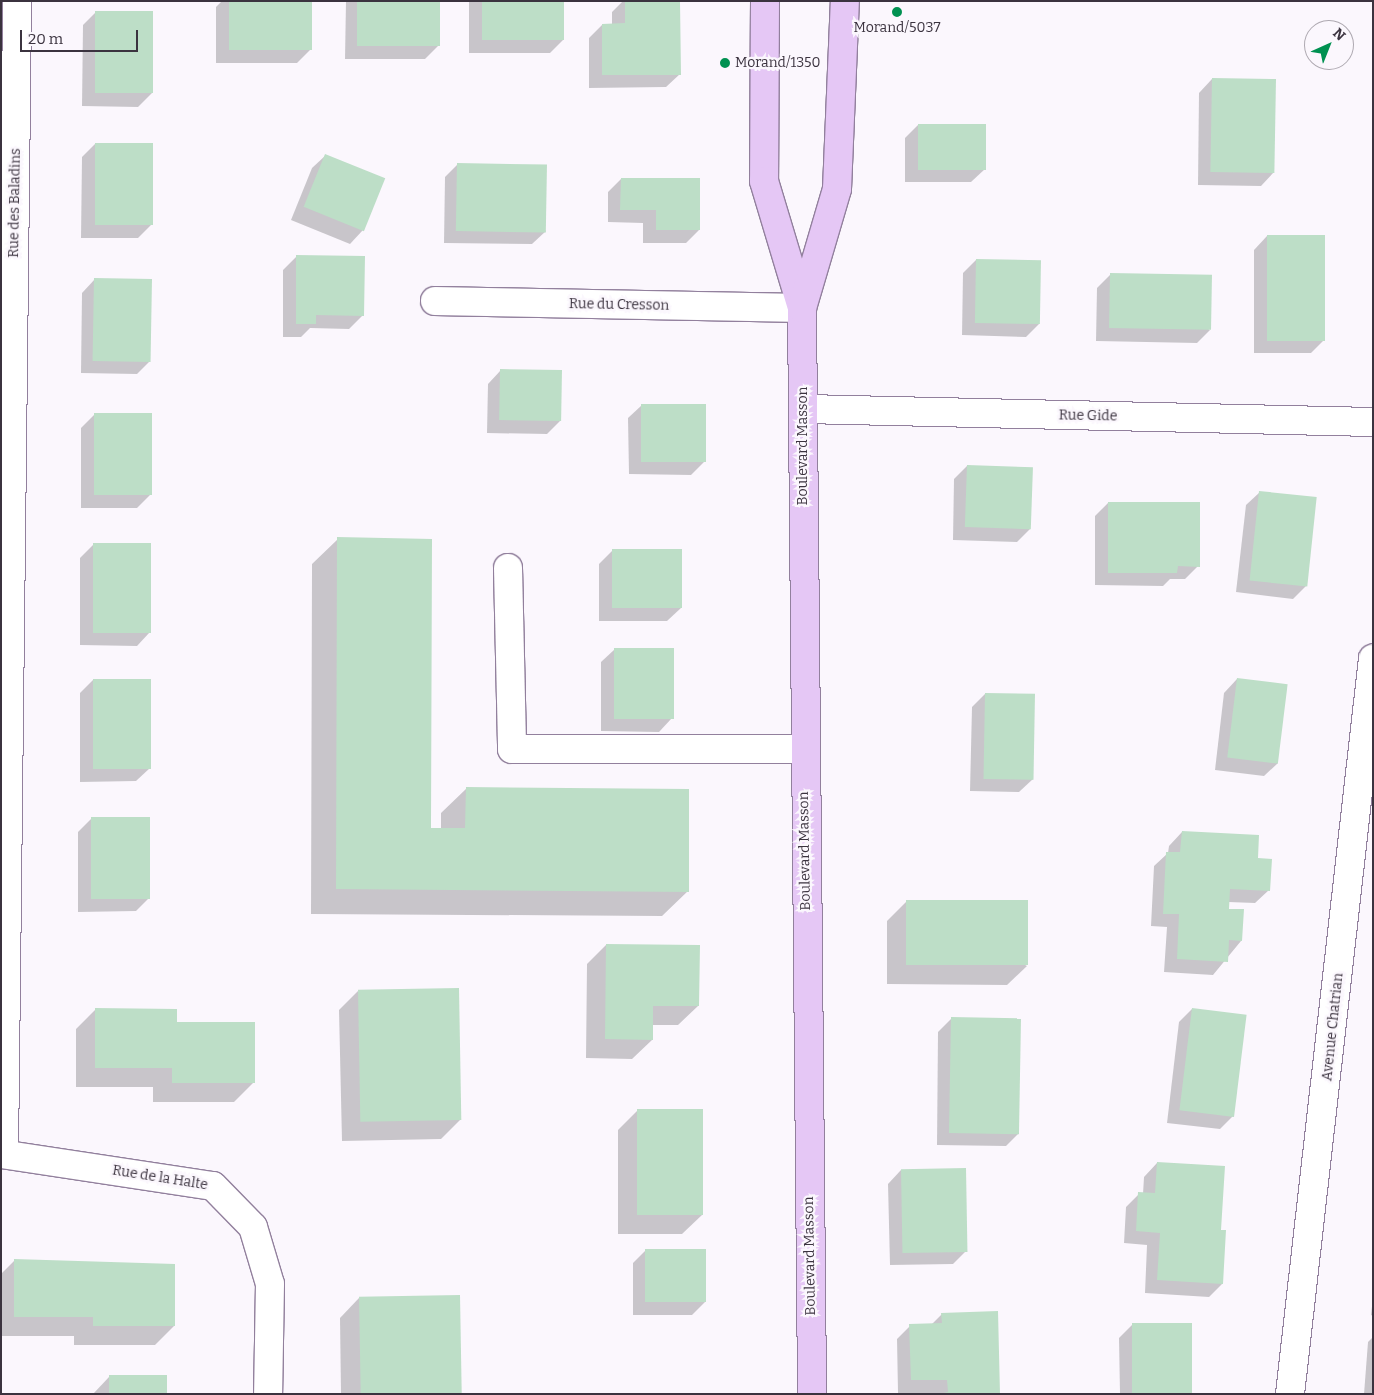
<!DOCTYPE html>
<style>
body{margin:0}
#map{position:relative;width:1374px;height:1395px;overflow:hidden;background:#fbf7fd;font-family:Bitter,serif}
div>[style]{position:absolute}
.shadow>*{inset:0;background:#0003}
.building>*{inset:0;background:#bddec7;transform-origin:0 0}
.roads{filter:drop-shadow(1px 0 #92809d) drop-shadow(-1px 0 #92809d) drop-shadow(0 1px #92809d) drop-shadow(0 -1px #92809d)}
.minor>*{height:28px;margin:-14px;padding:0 14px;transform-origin:14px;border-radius:14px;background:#fff}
.major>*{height:28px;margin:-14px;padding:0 14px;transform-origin:14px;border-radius:14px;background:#e5c7f5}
.dots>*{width:14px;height:14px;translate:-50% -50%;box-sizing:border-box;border:2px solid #fbf7fd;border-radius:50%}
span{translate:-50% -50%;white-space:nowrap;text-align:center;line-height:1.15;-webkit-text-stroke:4.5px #fbf7fd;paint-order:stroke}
.poi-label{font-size:14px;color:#3b333f}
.left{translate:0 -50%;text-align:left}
.street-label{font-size:14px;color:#3b333f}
.frame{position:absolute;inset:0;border:2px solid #3b333f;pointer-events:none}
.north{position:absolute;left:1304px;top:20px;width:50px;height:50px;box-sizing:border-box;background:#fbf7fd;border:1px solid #aea9b1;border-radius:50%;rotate:44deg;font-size:14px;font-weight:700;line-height:20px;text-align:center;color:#3b333f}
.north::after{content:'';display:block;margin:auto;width:18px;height:22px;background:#009151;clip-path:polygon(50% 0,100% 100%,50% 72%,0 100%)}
.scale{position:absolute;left:20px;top:30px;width:118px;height:22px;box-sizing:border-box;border:2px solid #3b333f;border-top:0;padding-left:6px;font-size:15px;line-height:18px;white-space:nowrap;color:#3b333f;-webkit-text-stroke:4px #fbf7fd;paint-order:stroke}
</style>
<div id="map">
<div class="shadow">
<div style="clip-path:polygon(222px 1px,310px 1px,310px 50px,297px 63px,216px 63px,216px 7px)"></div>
<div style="clip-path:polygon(346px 1px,439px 1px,438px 46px,425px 59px,345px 59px)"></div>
<div style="clip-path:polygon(469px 1px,563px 1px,563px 40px,550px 53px,469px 53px)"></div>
<div style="clip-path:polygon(623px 1px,679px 1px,680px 74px,666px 87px,589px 88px,589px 38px,602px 25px,612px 25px,612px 12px)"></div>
<div style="clip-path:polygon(96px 12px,152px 93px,138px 107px,82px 106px,83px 25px)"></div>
<div style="clip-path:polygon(1212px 79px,1274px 172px,1261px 186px,1198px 185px,1199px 93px)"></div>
<div style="clip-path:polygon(918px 125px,985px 169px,971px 182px,905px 182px,905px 138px)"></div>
<div style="clip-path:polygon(95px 144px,151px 225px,138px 238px,81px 238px,82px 157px)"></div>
<div style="clip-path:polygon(326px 155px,363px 230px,350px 244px,291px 220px,312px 168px)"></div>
<div style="clip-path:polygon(458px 164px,546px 231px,532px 244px,444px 243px,445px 177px)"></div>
<div style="clip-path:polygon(621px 179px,699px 230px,686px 243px,643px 243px,643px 223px,608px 222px,608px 192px)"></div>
<div style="clip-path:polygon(1267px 236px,1324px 340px,1311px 353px,1254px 353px,1254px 250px)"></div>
<div style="clip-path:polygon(297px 256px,363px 315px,349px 329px,310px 328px,301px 337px,283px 337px,283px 270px)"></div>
<div style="clip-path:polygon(976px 260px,1039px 324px,1026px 337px,962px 335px,963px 273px)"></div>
<div style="clip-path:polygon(1110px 275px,1210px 330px,1197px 343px,1096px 341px,1097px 288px)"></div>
<div style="clip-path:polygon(95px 279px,150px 361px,137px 374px,81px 373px,82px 293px)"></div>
<div style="clip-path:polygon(501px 370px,560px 421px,547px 434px,487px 433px,488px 384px)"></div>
<div style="clip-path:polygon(642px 405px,705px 461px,691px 475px,629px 474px,628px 418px)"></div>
<div style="clip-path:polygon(95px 414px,150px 495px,137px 508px,81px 508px,81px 428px)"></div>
<div style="clip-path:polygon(967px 466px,1030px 529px,1017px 542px,953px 540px,954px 479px)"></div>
<div style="clip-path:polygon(1260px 492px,1306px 586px,1293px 599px,1236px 592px,1246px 505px)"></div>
<div style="clip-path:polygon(1108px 503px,1198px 566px,1185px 579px,1170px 579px,1163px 586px,1095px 585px,1095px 516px)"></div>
<div style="clip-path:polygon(338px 539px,430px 830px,441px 830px,441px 813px,467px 788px,688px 891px,662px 916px,311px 914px,312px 564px)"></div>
<div style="clip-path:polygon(94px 544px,150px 632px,137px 646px,80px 645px,80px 558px)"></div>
<div style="clip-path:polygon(613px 550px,681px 608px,667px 621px,599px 621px,599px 564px)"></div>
<div style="clip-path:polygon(615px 649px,672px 718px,659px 732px,601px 731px,601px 662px)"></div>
<div style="clip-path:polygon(1237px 679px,1278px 763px,1264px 776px,1215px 770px,1224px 693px)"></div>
<div style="clip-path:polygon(93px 680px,150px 768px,136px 781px,80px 782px,80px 693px)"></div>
<div style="clip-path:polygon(985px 694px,1033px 779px,1019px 792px,970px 791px,972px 707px)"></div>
<div style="clip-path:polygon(91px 819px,149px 898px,136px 911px,78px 912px,78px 832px)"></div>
<div style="clip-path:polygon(1182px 832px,1256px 859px,1269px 890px,1255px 903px,1228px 902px,1228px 910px,1241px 941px,1213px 975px,1164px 972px,1167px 927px,1151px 926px,1154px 866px,1168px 853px,1169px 846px)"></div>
<div style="clip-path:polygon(907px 901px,1027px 966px,1007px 985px,887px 984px,887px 921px)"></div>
<div style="clip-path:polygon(606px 945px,698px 1006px,678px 1025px,652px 1025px,652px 1040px,632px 1059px,586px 1058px,587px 964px)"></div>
<div style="clip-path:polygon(358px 991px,460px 1120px,441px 1139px,342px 1141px,339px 1010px)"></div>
<div style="clip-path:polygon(1192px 1009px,1233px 1116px,1220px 1129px,1167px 1123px,1179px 1022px)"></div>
<div style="clip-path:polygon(95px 1010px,175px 1023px,254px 1082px,234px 1102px,153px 1102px,153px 1087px,76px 1087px,76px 1029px)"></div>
<div style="clip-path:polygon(952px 1018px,1019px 1133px,1006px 1146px,937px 1145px,938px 1032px)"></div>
<div style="clip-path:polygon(638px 1110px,702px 1215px,682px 1234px,618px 1234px,618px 1130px)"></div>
<div style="clip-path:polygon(1157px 1163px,1220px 1231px,1222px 1284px,1209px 1297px,1145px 1293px,1147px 1245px,1124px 1243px,1126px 1207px,1139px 1194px,1143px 1194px,1144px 1177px)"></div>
<div style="clip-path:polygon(901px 1170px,966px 1251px,953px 1264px,890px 1265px,888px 1184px)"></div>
<div style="clip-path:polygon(646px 1250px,705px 1302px,692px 1315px,633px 1315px,633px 1263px)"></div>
<div style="clip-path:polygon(14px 1261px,174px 1326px,155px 1345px,74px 1345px,74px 1336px,1px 1336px,1px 1274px)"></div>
<div style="clip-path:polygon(359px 1298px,461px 1394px,341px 1394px,340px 1318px)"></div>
<div style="clip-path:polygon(1373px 1298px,1373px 1316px,1371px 1315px)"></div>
<div style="clip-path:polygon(942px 1314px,999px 1394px,898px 1393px,897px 1339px,910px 1326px,931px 1325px)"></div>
<div style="clip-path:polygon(1133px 1324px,1192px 1394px,1120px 1394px,1119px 1338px)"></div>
<div style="clip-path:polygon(1373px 1337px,1373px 1394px,1364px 1394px,1368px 1342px)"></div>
<div style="clip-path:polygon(109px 1377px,166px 1394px,93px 1394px)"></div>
</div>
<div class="building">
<div style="left:229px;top:1px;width:83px;height:49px"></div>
<div style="left:357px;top:1px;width:83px;height:45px"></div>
<div style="left:482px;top:1px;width:82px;height:39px"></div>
<div style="clip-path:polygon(625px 1px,680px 1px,681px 75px,602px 75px,602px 24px,625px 23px)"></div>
<div style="left:95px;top:11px;width:58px;height:82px"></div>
<div style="left:1212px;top:78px;width:64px;height:94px;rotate:1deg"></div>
<div style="left:918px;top:124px;width:68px;height:46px"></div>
<div style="left:95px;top:143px;width:58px;height:82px"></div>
<div style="left:325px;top:154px;width:65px;height:57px;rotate:22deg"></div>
<div style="left:457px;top:163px;width:90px;height:68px;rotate:1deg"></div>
<div style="clip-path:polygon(621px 178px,700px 178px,700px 230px,656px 230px,656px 210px,620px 210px)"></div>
<div style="left:1267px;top:235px;width:58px;height:106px"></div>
<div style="clip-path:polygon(296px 255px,365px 256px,364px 316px,316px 315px,316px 324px,296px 324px)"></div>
<div style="left:976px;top:259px;width:65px;height:64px;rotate:1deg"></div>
<div style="left:1110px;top:273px;width:102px;height:55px;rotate:1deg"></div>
<div style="left:94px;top:278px;width:58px;height:83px;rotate:1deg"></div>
<div style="left:500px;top:369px;width:62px;height:51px;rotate:1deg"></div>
<div style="left:641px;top:404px;width:65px;height:58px"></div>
<div style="left:94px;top:413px;width:58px;height:82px"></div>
<div style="left:967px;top:465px;width:66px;height:62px;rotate:2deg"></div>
<div style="left:1259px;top:491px;width:58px;height:90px;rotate:6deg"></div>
<div style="clip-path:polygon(1108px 502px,1200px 502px,1200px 567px,1178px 566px,1177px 573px,1108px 573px)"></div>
<div style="clip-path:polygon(337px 537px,432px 539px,431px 828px,465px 828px,466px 787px,689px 789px,689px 892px,336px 889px)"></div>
<div style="left:93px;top:543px;width:58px;height:90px"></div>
<div style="left:612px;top:549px;width:70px;height:59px"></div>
<div style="left:614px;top:648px;width:60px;height:71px"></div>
<div style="left:1237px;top:678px;width:51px;height:80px;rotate:7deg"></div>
<div style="left:93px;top:679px;width:58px;height:90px"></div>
<div style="left:985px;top:693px;width:50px;height:86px;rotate:1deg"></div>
<div style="left:91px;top:817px;width:59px;height:82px"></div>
<div style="clip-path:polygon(1182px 831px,1259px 835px,1258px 858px,1272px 859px,1270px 891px,1230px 889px,1229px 909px,1244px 909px,1242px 941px,1229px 940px,1228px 962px,1177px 959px,1179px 914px,1163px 914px,1166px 852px,1180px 852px)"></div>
<div style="left:906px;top:900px;width:122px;height:65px"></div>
<div style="clip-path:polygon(606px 944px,700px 945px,699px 1006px,653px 1006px,653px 1040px,605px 1039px)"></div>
<div style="left:459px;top:988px;width:132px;height:101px;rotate:89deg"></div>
<div style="clip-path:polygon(95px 1008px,177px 1009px,177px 1022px,255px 1022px,255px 1083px,172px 1083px,172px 1068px,95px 1068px)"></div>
<div style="left:1192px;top:1008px;width:55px;height:103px;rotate:7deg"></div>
<div style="left:951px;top:1017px;width:70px;height:116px;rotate:1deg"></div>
<div style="left:637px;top:1109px;width:66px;height:106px"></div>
<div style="clip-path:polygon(1157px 1162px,1225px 1166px,1221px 1230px,1226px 1230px,1223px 1284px,1157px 1280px,1160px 1233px,1136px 1231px,1138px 1192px,1155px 1193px)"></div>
<div style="left:966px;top:1168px;width:84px;height:65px;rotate:89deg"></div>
<div style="left:645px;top:1249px;width:61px;height:53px"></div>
<div style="clip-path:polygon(14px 1259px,175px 1264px,175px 1326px,93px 1326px,93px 1317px,14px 1317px)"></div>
<div style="left:460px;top:1295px;width:99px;height:101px;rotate:89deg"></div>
<div style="clip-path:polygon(998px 1311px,1000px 1394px,939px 1394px,948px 1392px,947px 1380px,911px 1380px,909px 1324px,942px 1323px,941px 1313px)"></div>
<div style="left:1132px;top:1323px;width:60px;height:71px"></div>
<div style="left:167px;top:1375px;width:19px;height:58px;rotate:90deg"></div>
</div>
<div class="roads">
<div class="minor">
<div style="left:435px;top:301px;width:367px;rotate:1.1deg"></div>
<div style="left:804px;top:409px;width:569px;rotate:1.31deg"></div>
<div style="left:508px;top:568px;width:181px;rotate:88.7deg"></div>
<div style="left:512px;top:749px;width:292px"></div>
<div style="left:1px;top:1154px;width:214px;rotate:8.6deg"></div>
<div style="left:213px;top:1186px;width:57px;rotate:45.7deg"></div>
<div style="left:253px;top:1227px;width:59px;rotate:73.4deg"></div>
<div style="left:270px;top:1284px;width:110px;rotate:91deg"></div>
<div style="left:4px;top:1154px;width:1153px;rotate:-89.35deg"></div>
<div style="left:1290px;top:1394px;width:740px;rotate:-83.56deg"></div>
</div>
<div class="major">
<div style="left:765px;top:1px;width:180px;rotate:90.3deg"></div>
<div style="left:764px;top:181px;width:133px;rotate:73.3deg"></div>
<div style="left:802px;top:308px;width:1086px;rotate:89.47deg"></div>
<div style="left:802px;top:308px;width:124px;rotate:-73.6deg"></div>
<div style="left:837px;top:189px;width:188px;rotate:-87.6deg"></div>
</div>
</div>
<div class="dots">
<div style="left:897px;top:12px;background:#009151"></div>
<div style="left:725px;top:63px;background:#009151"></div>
</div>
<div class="poi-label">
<span style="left:897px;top:28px">Morand/5037</span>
<span class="left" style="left:735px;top:63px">Morand/1350</span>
</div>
<div class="street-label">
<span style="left:15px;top:203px;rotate:-89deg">Rue des Baladins</span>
<span style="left:619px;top:305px;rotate:1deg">Rue du Cresson</span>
<span style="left:1088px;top:416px;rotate:1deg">Rue Gide</span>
<span style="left:803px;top:446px;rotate:-90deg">Boulevard Masson</span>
<span style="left:805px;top:851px;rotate:-91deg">Boulevard Masson</span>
<span style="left:1333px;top:1027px;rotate:-84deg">Avenue Chatrian</span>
<span style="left:160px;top:1178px;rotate:9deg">Rue de la Halte</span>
<span style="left:810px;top:1256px;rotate:-91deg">Boulevard Masson</span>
</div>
<div class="frame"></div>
<div class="north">N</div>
<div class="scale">20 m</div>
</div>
